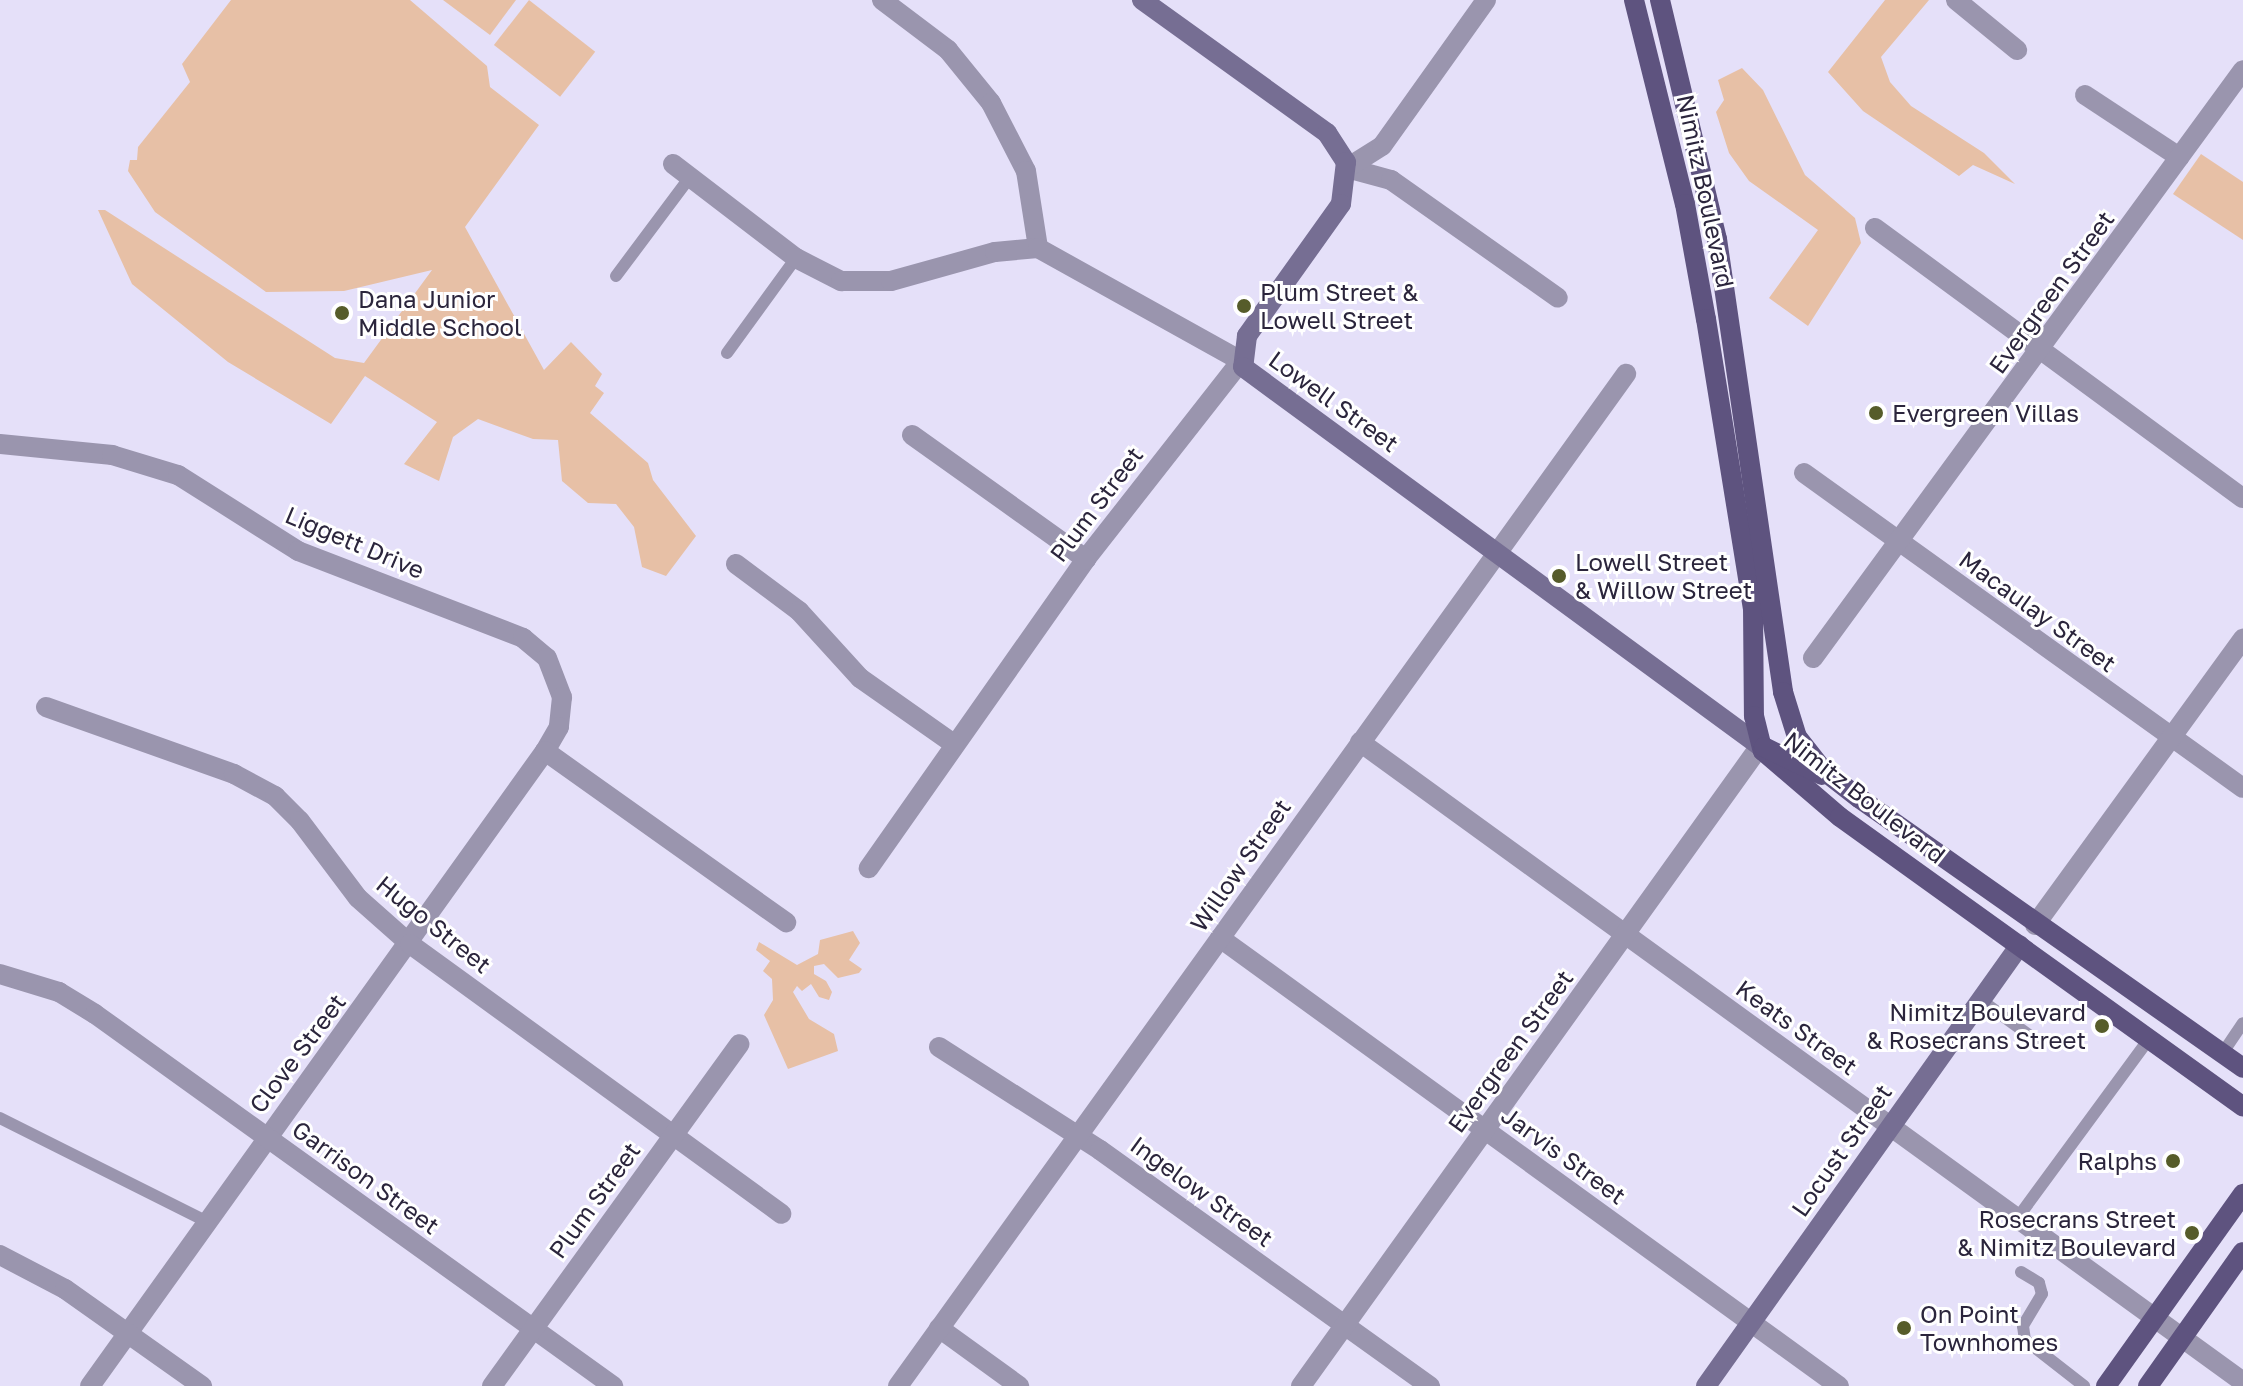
<!DOCTYPE html>
<style>
body{margin:0}
#map{position:relative;width:2243px;height:1386px;overflow:hidden;background:#e5e0f9;font-family:"Golos Text",sans-serif}
div>[style]{position:absolute}
.green>*{inset:0;background:#e7c0a6;transform-origin:0 0}
.lane>*{height:12px;margin:-6px;padding:0 6px;transform-origin:6px;border-radius:6px;background:#9a95ae}
.street>*{height:20px;margin:-10px;padding:0 10px;transform-origin:10px;border-radius:10px;background:#9a95ae}
.secondary>*{height:20px;margin:-10px;padding:0 10px;transform-origin:10px;border-radius:10px;background:#766e93}
.primary>*{height:20px;margin:-10px;padding:0 10px;transform-origin:10px;border-radius:10px;background:#5e537f}
.dots>*{width:22px;height:22px;translate:-50% -50%;box-sizing:border-box;border:4px solid #fff;border-radius:50%}
span{translate:-50% -50%;white-space:nowrap;text-align:center;line-height:1.15;-webkit-text-stroke:6px #fff;paint-order:stroke}
.street-label{font-size:24px;color:#2b253c}
.poi-label{font-size:24px;color:#2b253c}
.left{translate:0 -50%;text-align:left}
.right{translate:-100% -50%;text-align:right}
</style>
<div id="map">
<div class="green">
<div style="clip-path:polygon(231px 0,410px 0,487px 66px,490px 87px,539px 125px,465px 227px,544px 370px,571px 342px,602px 374px,595px 386px,604px 393px,590px 413px,648px 463px,653px 480px,696px 536px,666px 576px,642px 567px,634px 527px,616px 504px,588px 503px,562px 481px,558px 440px,533px 439px,478px 419px,453px 437px,439px 481px,404px 464px,437px 422px,365px 376px,331px 424px,228px 362px,132px 284px,98px 210px,105px 210px,335px 358px,364px 363px,432px 270px,344px 291px,266px 292px,155px 212px,128px 171px,130px 160px,137px 160px,138px 147px,190px 82px,182px 64px)"></div>
<div style="clip-path:polygon(443px 0,516px 0,490px 35px)"></div>
<div style="left:529px;top:0;width:84px;height:57px;rotate:38deg"></div>
<div style="clip-path:polygon(1885px 0,1929px 0,1881px 57px,1890px 82px,1911px 106px,1984px 153px,2015px 184px,1973px 165px,1959px 176px,1863px 111px,1828px 72px)"></div>
<div style="clip-path:polygon(1742px 68px,1763px 90px,1805px 175px,1855px 218px,1861px 243px,1808px 326px,1769px 298px,1818px 230px,1749px 181px,1729px 153px,1716px 112px,1724px 100px,1718px 80px)"></div>
<div style="clip-path:polygon(2201px 154px,2243px 182px,2243px 240px,2173px 194px)"></div>
<div style="clip-path:polygon(853px 931px,860px 943px,849px 960px,862px 969px,859px 973px,838px 978px,824px 964px,814px 966px,814px 974px,826px 981px,832px 992px,829px 1000px,819px 997px,811px 984px,802px 991px,797px 986px,793px 992px,809px 1019px,834px 1034px,838px 1051px,788px 1069px,764px 1015px,773px 1000px,772px 979px,763px 971px,770px 961px,756px 950px,759px 942px,797px 965px,818px 954px,820px 940px)"></div>
</div>
<div class="lane">
<div style="left:616px;top:276px;width:124px;rotate:-53.2deg"></div>
<div style="left:727px;top:353px;width:117px;rotate:-54deg"></div>
<div style="left:1981px;top:1000px;width:69px;rotate:36.2deg"></div>
<div style="left:2222px;top:1054px;width:37px;rotate:-56deg"></div>
<div style="left:0;top:1118px;width:233px;rotate:26.6deg"></div>
<div style="left:2016px;top:1220px;width:225px;rotate:-53.7deg"></div>
<div style="left:2021px;top:1272px;width:21px;rotate:31deg"></div>
<div style="left:2039px;top:1283px;width:11px;rotate:75deg"></div>
<div style="left:2042px;top:1294px;width:37px;rotate:121deg"></div>
<div style="left:2023px;top:1326px;width:14px;rotate:82deg"></div>
<div style="left:2025px;top:1340px;width:75px;rotate:37.9deg"></div>
</div>
<div class="street">
<div style="left:882px;top:0;width:83px;rotate:37.1deg"></div>
<div style="left:948px;top:50px;width:68px;rotate:50.9deg"></div>
<div style="left:991px;top:103px;width:76px;rotate:62.8deg"></div>
<div style="left:1026px;top:171px;width:78px;rotate:81.1deg"></div>
<div style="left:1956px;top:0;width:79px;rotate:39.3deg"></div>
<div style="left:2085px;top:95px;width:113px;rotate:33.4deg"></div>
<div style="left:673px;top:164px;width:155px;rotate:37.4deg"></div>
<div style="left:796px;top:258px;width:51px;rotate:27.1deg"></div>
<div style="left:841px;top:281px;width:50px"></div>
<div style="left:891px;top:281px;width:108px;rotate:-15.6deg"></div>
<div style="left:995px;top:252px;width:43px;rotate:-5.3deg"></div>
<div style="left:1038px;top:248px;width:232px;rotate:29.1deg"></div>
<div style="left:1241px;top:361px;width:251px;rotate:128.1deg"></div>
<div style="left:1086px;top:559px;width:378px;rotate:125.1deg"></div>
<div style="left:1347px;top:168px;width:46px;rotate:15.3deg"></div>
<div style="left:1391px;top:180px;width:204px;rotate:35.2deg"></div>
<div style="left:1347px;top:168px;width:41px;rotate:-32.2deg"></div>
<div style="left:1382px;top:146px;width:179px;rotate:-54.5deg"></div>
<div style="left:1875px;top:228px;width:456px;rotate:36.3deg"></div>
<div style="left:912px;top:435px;width:214px;rotate:35.5deg"></div>
<div style="left:0;top:444px;width:113px;rotate:5.6deg"></div>
<div style="left:112px;top:455px;width:69px;rotate:16.9deg"></div>
<div style="left:178px;top:475px;width:142px;rotate:32.3deg"></div>
<div style="left:298px;top:551px;width:241px;rotate:21.1deg"></div>
<div style="left:523px;top:638px;width:31px;rotate:40deg"></div>
<div style="left:547px;top:658px;width:42px;rotate:69deg"></div>
<div style="left:562px;top:697px;width:30px;rotate:96deg"></div>
<div style="left:559px;top:727px;width:28px;rotate:120deg"></div>
<div style="left:545px;top:751px;width:781px;rotate:125.62deg"></div>
<div style="left:1804px;top:473px;width:540px;rotate:35.66deg"></div>
<div style="left:736px;top:564px;width:79px;rotate:36.7deg"></div>
<div style="left:799px;top:611px;width:91px;rotate:47.7deg"></div>
<div style="left:860px;top:678px;width:115px;rotate:35.1deg"></div>
<div style="left:1813px;top:658px;width:728px;rotate:-53.82deg"></div>
<div style="left:46px;top:707px;width:200px;rotate:19.6deg"></div>
<div style="left:234px;top:774px;width:47px;rotate:28.2deg"></div>
<div style="left:275px;top:796px;width:35px;rotate:45deg"></div>
<div style="left:300px;top:821px;width:96px;rotate:53deg"></div>
<div style="left:358px;top:898px;width:69px;rotate:41.5deg"></div>
<div style="left:410px;top:944px;width:459px;rotate:36deg"></div>
<div style="left:1360px;top:742px;width:1091px;rotate:35.93deg"></div>
<div style="left:545px;top:751px;width:296px;rotate:35.4deg"></div>
<div style="left:2035px;top:925px;width:354px;rotate:-54deg"></div>
<div style="left:1220px;top:938px;width:764px;rotate:35.9deg"></div>
<div style="left:0;top:974px;width:62px;rotate:17deg"></div>
<div style="left:59px;top:992px;width:42px;rotate:31.4deg"></div>
<div style="left:95px;top:1014px;width:638px;rotate:35.68deg"></div>
<div style="left:939px;top:1047px;width:191px;rotate:32.6deg"></div>
<div style="left:1100px;top:1150px;width:406px;rotate:35.6deg"></div>
<div style="left:0;top:1255px;width:73px;rotate:27.6deg"></div>
<div style="left:65px;top:1289px;width:168px;rotate:35.3deg"></div>
<div style="left:939px;top:1328px;width:99px;rotate:35.9deg"></div>
<div style="left:492px;top:1386px;width:422px;rotate:-54.1deg"></div>
<div style="left:898px;top:1386px;width:1247px;rotate:-54.27deg"></div>
<div style="left:1301px;top:1386px;width:788px;rotate:-54.35deg"></div>
</div>
<div class="secondary">
<div style="left:1142px;top:0;width:228px;rotate:35.7deg"></div>
<div style="left:1327px;top:133px;width:35px;rotate:57deg"></div>
<div style="left:1346px;top:162px;width:42px;rotate:96.8deg"></div>
<div style="left:1341px;top:204px;width:162px;rotate:125.5deg"></div>
<div style="left:1247px;top:336px;width:31px;rotate:97deg"></div>
<div style="left:1243px;top:367px;width:641px;rotate:36.24deg"></div>
<div style="left:1706px;top:1386px;width:541px;rotate:-54.55deg"></div>
</div>
<div class="primary">
<div style="left:1634px;top:0;width:210px;rotate:76deg"></div>
<div style="left:1685px;top:204px;width:117px;rotate:79.7deg"></div>
<div style="left:1706px;top:319px;width:293px;rotate:80.8deg"></div>
<div style="left:1753px;top:608px;width:108px;rotate:89.5deg"></div>
<div style="left:1754px;top:716px;width:36px;rotate:76deg"></div>
<div style="left:1763px;top:751px;width:101px;rotate:40.6deg"></div>
<div style="left:1840px;top:817px;width:496px;rotate:35.7deg"></div>
<div style="left:1660px;top:0;width:246px;rotate:76.6deg"></div>
<div style="left:1717px;top:239px;width:458px;rotate:81.7deg"></div>
<div style="left:1783px;top:692px;width:47px;rotate:72.7deg"></div>
<div style="left:1797px;top:737px;width:42px;rotate:51.8deg"></div>
<div style="left:1823px;top:770px;width:46px;rotate:37.9deg"></div>
<div style="left:1859px;top:798px;width:469px;rotate:35.1deg"></div>
<div style="left:1764px;top:747px;width:64px;rotate:25.8deg"></div>
<div style="left:2106px;top:1386px;width:236px;rotate:-54.5deg"></div>
<div style="left:2148px;top:1386px;width:164px;rotate:-54.7deg"></div>
</div>
<div class="dots">
<div style="left:1244px;top:306px;background:#565c2a"></div>
<div style="left:342px;top:313px;background:#565c2a"></div>
<div style="left:1876px;top:413px;background:#565c2a"></div>
<div style="left:1559px;top:576px;background:#565c2a"></div>
<div style="left:2102px;top:1026px;background:#565c2a"></div>
<div style="left:2173px;top:1161px;background:#565c2a"></div>
<div style="left:2192px;top:1233px;background:#565c2a"></div>
<div style="left:1904px;top:1328px;background:#565c2a"></div>
</div>
<div class="street-label">
<span style="left:1706px;top:191px;rotate:78deg">Nimitz Boulevard</span>
<span style="left:2051px;top:292px;rotate:-54deg">Evergreen Street</span>
<span style="left:1334px;top:401px;rotate:36deg">Lowell Street</span>
<span style="left:1096px;top:504px;rotate:-53deg">Plum Street</span>
<span style="left:355px;top:542px;rotate:23deg">Liggett Drive</span>
<span style="left:2038px;top:611px;rotate:36deg">Macaulay Street</span>
<span style="left:1865px;top:797px;rotate:38deg">Nimitz Boulevard</span>
<span style="left:1240px;top:865px;rotate:-55deg">Willow Street</span>
<span style="left:434px;top:924px;rotate:39deg">Hugo Street</span>
<span style="left:1797px;top:1027px;rotate:36deg">Keats Street</span>
<span style="left:1510px;top:1051px;rotate:-54deg">Evergreen Street</span>
<span style="left:297px;top:1053px;rotate:-53deg">Clove Street</span>
<span style="left:1841px;top:1150px;rotate:-55deg">Locust Street</span>
<span style="left:1564px;top:1155px;rotate:36deg">Jarvis Street</span>
<span style="left:366px;top:1177px;rotate:36deg">Garrison Street</span>
<span style="left:1202px;top:1191px;rotate:36deg">Ingelow Street</span>
<span style="left:594px;top:1200px;rotate:-54deg">Plum Street</span>
</div>
<div class="poi-label">
<span class="left" style="left:1260px;top:306px">Plum Street &amp;<br>Lowell Street</span>
<span class="left" style="left:358px;top:313px">Dana Junior<br>Middle School</span>
<span class="left" style="left:1892px;top:413px">Evergreen Villas</span>
<span class="left" style="left:1575px;top:576px">Lowell Street<br>&amp; Willow Street</span>
<span class="right" style="left:2086px;top:1026px">Nimitz Boulevard<br>&amp; Rosecrans Street</span>
<span class="right" style="left:2157px;top:1161px">Ralphs</span>
<span class="right" style="left:2176px;top:1233px">Rosecrans Street<br>&amp; Nimitz Boulevard</span>
<span class="left" style="left:1920px;top:1328px">On Point<br>Townhomes</span>
</div>
</div>
